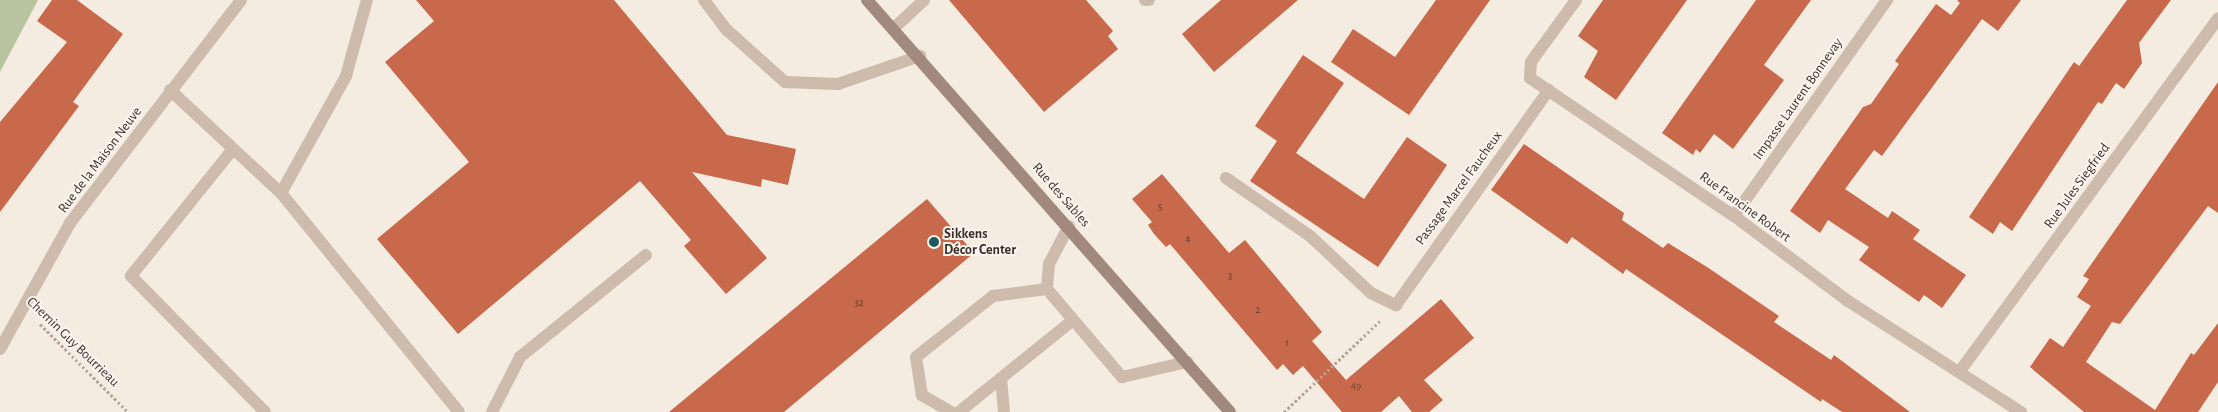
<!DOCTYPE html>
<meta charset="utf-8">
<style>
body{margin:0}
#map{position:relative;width:2218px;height:412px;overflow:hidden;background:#f4ebe1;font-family:"Alegreya Sans",sans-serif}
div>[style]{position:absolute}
.green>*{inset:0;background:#b8c4a0}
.building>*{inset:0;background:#c8694b}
.path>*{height:3px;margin-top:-1.5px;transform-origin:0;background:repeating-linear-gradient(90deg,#b9a596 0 2.5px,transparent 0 5px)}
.service>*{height:12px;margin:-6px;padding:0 6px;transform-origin:6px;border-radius:6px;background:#cdbbac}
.minor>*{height:12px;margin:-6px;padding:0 6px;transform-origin:6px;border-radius:6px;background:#cdbbac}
.secondary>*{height:12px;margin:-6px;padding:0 6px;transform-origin:6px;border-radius:6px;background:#a18a7d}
.dots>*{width:14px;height:14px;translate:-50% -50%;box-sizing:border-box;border:2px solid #fbf5ee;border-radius:50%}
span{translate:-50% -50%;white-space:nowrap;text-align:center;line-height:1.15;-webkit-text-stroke:4px #fbf5ee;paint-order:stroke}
.number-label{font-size:11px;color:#5e3e33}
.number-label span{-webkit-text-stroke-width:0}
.street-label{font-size:14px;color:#3b302b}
.poi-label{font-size:14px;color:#3b302b;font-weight:700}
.left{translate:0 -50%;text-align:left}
</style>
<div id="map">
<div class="green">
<div style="clip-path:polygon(0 0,38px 0,0 72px)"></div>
</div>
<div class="building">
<div style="clip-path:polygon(52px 0,77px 0,123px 34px,73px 102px,79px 106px,0 212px,0 122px,67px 42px,37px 21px)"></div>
<div style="clip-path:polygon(416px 0,614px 0,727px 135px,796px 149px,788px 185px,762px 179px,761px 187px,692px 172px,767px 258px,726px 294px,684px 246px,691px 240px,640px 181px,458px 334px,377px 239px,469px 162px,385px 62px,434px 21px)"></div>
<div style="clip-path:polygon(949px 0,1086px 0,1113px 31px,1108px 36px,1118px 49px,1044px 112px)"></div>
<div style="clip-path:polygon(1221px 0,1298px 0,1214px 72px,1182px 34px)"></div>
<div style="clip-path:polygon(1436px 0,1490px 0,1409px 115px,1331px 62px,1353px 29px,1395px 57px)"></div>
<div style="clip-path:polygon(1603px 0,1687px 0,1616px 100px,1584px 77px,1598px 51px,1578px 36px)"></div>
<div style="clip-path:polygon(1756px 0,1811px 0,1764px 65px,1784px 80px,1733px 149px,1714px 134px,1700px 153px,1696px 149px,1693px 155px,1662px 133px)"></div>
<div style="clip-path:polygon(1957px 0,2021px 0,1998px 31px,1982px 19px,1882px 156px,1874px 150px,1845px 189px,1888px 218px,1892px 211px,1920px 230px,1913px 239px,1966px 275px,1942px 308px,1924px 295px,1919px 302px,1859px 260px,1869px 247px,1828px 220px,1820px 233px,1790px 211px,1863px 107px,1871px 104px,1899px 64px,1895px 61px,1936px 4px,1951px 15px,1960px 3px)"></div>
<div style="clip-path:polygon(2127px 0,2171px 0,2139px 43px,2142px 63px,2124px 89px,2116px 83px,2102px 104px,2098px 102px,2012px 231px,2000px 222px,1993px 234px,1969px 217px,2074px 62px,2079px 66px)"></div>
<div style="clip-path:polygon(1303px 55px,1344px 83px,1296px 153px,1364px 199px,1407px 137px,1447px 165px,1378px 267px,1250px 181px,1277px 141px,1255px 126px)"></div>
<div style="clip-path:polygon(2218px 82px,2218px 213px,2208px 206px,2120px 324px,2112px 322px,2086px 362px,2155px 410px,2191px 353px,2194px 355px,2218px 323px,2218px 382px,2198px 412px,2084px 412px,2030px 367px,2050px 338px,2063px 347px,2091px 306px,2077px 297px,2089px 279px,2083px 276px)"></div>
<div style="clip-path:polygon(1524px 144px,1624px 213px,1622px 220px,1663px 248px,1668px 243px,1707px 267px,1779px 316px,1774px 322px,1831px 360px,1834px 355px,1910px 412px,1842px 412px,1822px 399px,1821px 402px,1626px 269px,1623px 274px,1572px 237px,1567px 244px,1491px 190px)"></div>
<div style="clip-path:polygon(1162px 174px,1229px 253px,1245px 240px,1322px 332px,1312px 341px,1346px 380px,1441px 299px,1474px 338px,1424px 380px,1443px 400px,1429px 412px,1412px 412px,1399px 396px,1381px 412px,1342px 412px,1303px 366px,1293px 375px,1283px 364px,1277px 370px,1170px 244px,1166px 247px,1154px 234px,1148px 225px,1152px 222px,1132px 199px)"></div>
<div style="clip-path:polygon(927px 199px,974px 253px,784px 412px,669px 412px)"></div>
</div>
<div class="path">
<div style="left:40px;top:324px;width:124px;rotate:45deg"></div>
<div style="left:1284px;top:412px;width:132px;rotate:-43.5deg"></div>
</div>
<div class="service">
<div style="left:704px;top:0;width:38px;rotate:53deg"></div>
<div style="left:727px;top:30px;width:78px;rotate:41.9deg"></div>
<div style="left:785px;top:82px;width:53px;rotate:2.2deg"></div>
<div style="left:838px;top:84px;width:87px;rotate:-18.9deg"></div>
<div style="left:1145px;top:0;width:4px"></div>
<div style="left:894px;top:28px;width:41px;rotate:-43deg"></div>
<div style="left:170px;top:90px;width:151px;rotate:42.9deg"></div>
<div style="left:281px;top:193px;width:282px;rotate:50.9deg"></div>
<div style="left:233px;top:149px;width:163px;rotate:128.8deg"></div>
<div style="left:131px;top:276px;width:191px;rotate:45.4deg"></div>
<div style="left:1226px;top:178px;width:102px;rotate:34.6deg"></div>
<div style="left:1310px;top:236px;width:83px;rotate:43.1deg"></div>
<div style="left:1371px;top:293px;width:28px;rotate:26deg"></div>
<div style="left:1396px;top:305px;width:264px;rotate:-54.6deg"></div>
<div style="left:281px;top:193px;width:134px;rotate:-60.9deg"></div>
<div style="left:346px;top:76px;width:79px;rotate:-74.6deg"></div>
<div style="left:1069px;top:226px;width:43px;rotate:117.8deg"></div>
<div style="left:1049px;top:264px;width:25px;rotate:95deg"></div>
<div style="left:1047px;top:289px;width:116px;rotate:49.6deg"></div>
<div style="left:1122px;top:377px;width:67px;rotate:-13deg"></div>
<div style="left:1001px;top:378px;width:34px;rotate:85deg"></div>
<div style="left:492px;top:412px;width:62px;rotate:-63deg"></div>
<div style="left:520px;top:357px;width:162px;rotate:-39deg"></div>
<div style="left:951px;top:412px;width:34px;rotate:-150deg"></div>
<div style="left:922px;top:395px;width:38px;rotate:-99deg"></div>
<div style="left:916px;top:357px;width:98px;rotate:-38.4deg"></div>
<div style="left:993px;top:296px;width:54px;rotate:-7.4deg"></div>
<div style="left:959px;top:412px;width:146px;rotate:-38.9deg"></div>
</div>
<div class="minor">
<div style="left:1576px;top:0;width:77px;rotate:126deg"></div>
<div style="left:1531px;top:62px;width:16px;rotate:94deg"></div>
<div style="left:1530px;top:78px;width:246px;rotate:34.1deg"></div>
<div style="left:1734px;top:216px;width:142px;rotate:36.7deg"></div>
<div style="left:1848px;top:301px;width:206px;rotate:32.7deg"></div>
<div style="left:1734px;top:216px;width:265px;rotate:-54.7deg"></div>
<div style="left:0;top:349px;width:144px;rotate:-60.9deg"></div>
<div style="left:70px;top:223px;width:281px;rotate:-52.5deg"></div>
<div style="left:1960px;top:371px;width:437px;rotate:-53.8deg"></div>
</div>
<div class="secondary">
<div style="left:867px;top:0;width:549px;rotate:48.62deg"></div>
</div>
<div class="dots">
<div style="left:934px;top:242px;background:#1f5a5e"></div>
</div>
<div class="number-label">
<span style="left:1160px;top:207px">5</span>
<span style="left:1188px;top:239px">4</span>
<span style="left:1230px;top:276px">3</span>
<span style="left:859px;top:303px">32</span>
<span style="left:1258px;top:310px">2</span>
<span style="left:1287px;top:343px">1</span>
<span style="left:1356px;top:386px">49</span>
</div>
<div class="street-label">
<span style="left:1798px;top:99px;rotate:-55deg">Impasse Laurent Bonnevay</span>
<span style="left:100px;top:160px;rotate:-53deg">Rue de la Maison Neuve</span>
<span style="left:2077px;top:186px;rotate:-54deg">Rue Jules Siegfried</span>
<span style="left:1459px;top:188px;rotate:-54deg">Passage Marcel Faucheux</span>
<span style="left:1061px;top:195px;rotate:49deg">Rue des Sables</span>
<span style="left:1745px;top:207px;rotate:36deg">Rue Francine Robert</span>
<span style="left:73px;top:342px;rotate:44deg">Chemin Guy Bourrieau</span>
</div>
<div class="poi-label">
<span class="left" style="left:944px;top:242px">Sikkens<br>Décor Center</span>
</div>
</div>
